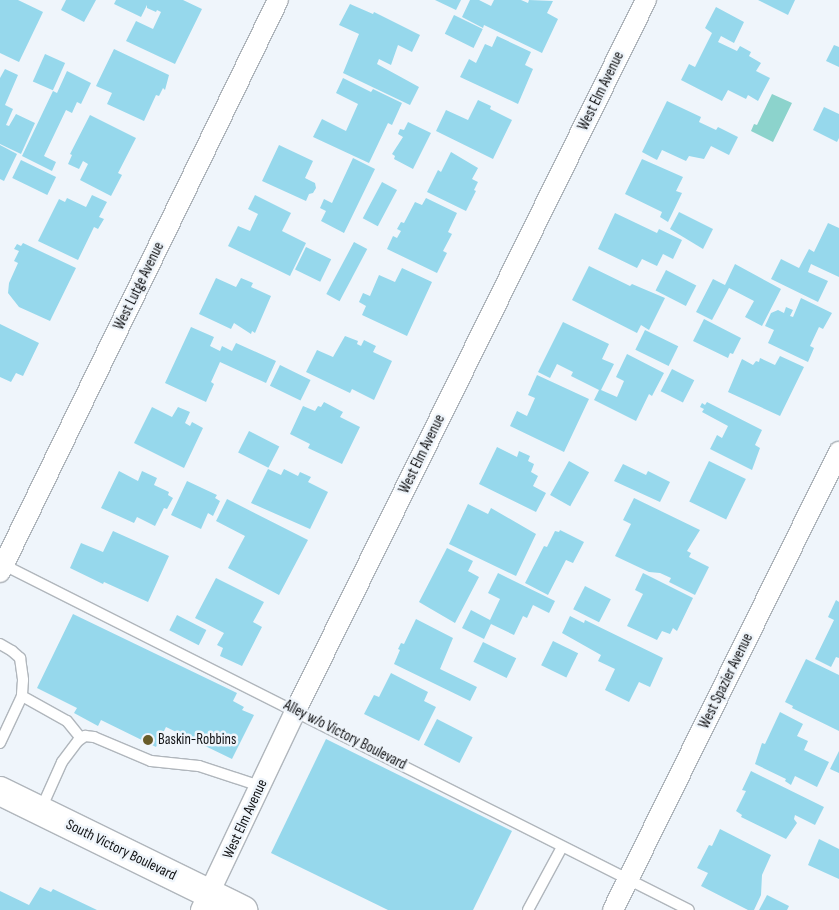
<!DOCTYPE html>
<style>
body{margin:0}
#map{position:relative;width:839px;height:910px;overflow:hidden;background:#eff5fb;font-family:"Sofia Sans Condensed",sans-serif}
div>[style]{position:absolute}
.water>*{inset:0;background:#8cd3cc}
.building>*{inset:0;background:#96d8ec;transform-origin:0 0}
.roads{filter:drop-shadow(1px 0 #b0b6bc) drop-shadow(-1px 0 #b0b6bc) drop-shadow(0 1px #b0b6bc) drop-shadow(0 -1px #b0b6bc)}
.service>*{height:10px;margin:-5px;padding:0 5px;transform-origin:5px;border-radius:5px;background:#fff}
.minor>*{height:20px;margin:-10px;padding:0 10px;transform-origin:10px;border-radius:10px;background:#fff}
.secondary>*{height:28px;margin:-14px;padding:0 14px;transform-origin:14px;border-radius:14px;background:#fff}
.dots>*{width:14px;height:14px;translate:-50% -50%;box-sizing:border-box;border:2px solid #eff5fb;border-radius:50%}
span{translate:-50% -50%;white-space:nowrap;text-align:center;line-height:1.15;-webkit-text-stroke:5px #eff5fb;paint-order:stroke}
.street-label{font-size:15px;color:#111214}
.poi-label{font-size:15px;color:#111214}
.left{translate:0 -50%;text-align:left}
</style>
<div id="map">
<div class="water">
<div style="clip-path:polygon(772px 94px,792px 103px,773px 142px,751px 131px,754px 124px,757px 125px)"></div>
</div>
<div class="building">
<div style="clip-path:polygon(0 0,18px 0,43px 12px,19px 62px,0 53px)"></div>
<div style="clip-path:polygon(66px 0,96px 0,84px 22px,61px 10px)"></div>
<div style="clip-path:polygon(116px 0,183px 0,202px 9px,175px 64px,126px 41px,136px 21px,153px 29px,161px 12px,157px 10px,156px 12px,147px 8px,147px 5px,141px 17px,114px 4px)"></div>
<div style="clip-path:polygon(435px 0,461px 0,456px 10px)"></div>
<div style="clip-path:polygon(470px 0,479px 0,491px 6px,494px 0,521px 0,528px 3px,529px 0,553px 1px,547px 13px,558px 19px,542px 53px,484px 25px,483px 28px,462px 17px)"></div>
<div style="clip-path:polygon(758px 0,795px 0,788px 15px)"></div>
<div style="clip-path:polygon(350px 4px,373px 14px,374px 12px,420px 35px,412px 52px,398px 45px,391px 65px,379px 59px,377px 64px,419px 87px,410px 105px,343px 73px,359px 34px,339px 25px)"></div>
<div style="clip-path:polygon(716px 7px,744px 22px,734px 43px,721px 36px,718px 42px,737px 51px,740px 46px,751px 52px,749px 56px,761px 63px,756px 71px,770px 78px,758px 101px,748px 95px,746px 99px,728px 90px,722px 101px,681px 80px,689px 64px,695px 67px,712px 33px,705px 28px)"></div>
<div style="left:454px;top:15px;width:32px;height:21px;rotate:26deg"></div>
<div style="clip-path:polygon(497px 36px,531px 52px,525px 65px,533px 69px,518px 104px,460px 77px,469px 59px,476px 63px,485px 44px,492px 47px)"></div>
<div style="clip-path:polygon(834px 45px,839px 47px,839px 67px,826px 61px)"></div>
<div style="clip-path:polygon(114px 49px,169px 75px,165px 90px,163px 88px,159px 96px,156px 95px,144px 121px,107px 104px,112px 93px,96px 86px)"></div>
<div style="left:45px;top:54px;width:22px;height:30px;rotate:24deg"></div>
<div style="clip-path:polygon(5px 69px,18px 75px,5px 105px,13px 109px,6px 125px,9px 126px,16px 114px,35px 123px,21px 154px,0 144px,0 78px)"></div>
<div style="clip-path:polygon(67px 71px,91px 83px,81px 104px,77px 102px,72px 113px,66px 110px,44px 156px,56px 162px,52px 171px,22px 156px,53px 91px,57px 93px)"></div>
<div style="clip-path:polygon(343px 78px,371px 92px,373px 89px,402px 103px,392px 125px,388px 123px,369px 163px,313px 137px,322px 119px,346px 131px,358px 104px,336px 93px)"></div>
<div style="clip-path:polygon(478px 100px,491px 106px,490px 109px,512px 120px,493px 159px,436px 131px,446px 110px,468px 120px)"></div>
<div style="clip-path:polygon(667px 101px,701px 117px,699px 122px,716px 130px,718px 127px,738px 137px,729px 155px,711px 146px,704px 159px,689px 156px,686px 161px,662px 150px,657px 160px,642px 152px)"></div>
<div style="clip-path:polygon(824px 107px,839px 114px,839px 138px,837px 142px,813px 130px)"></div>
<div style="clip-path:polygon(90px 115px,136px 138px,118px 173px,122px 175px,111px 196px,80px 180px,88px 164px,83px 161px,79px 169px,68px 164px,72px 155px,70px 154px)"></div>
<div style="clip-path:polygon(408px 122px,431px 133px,413px 169px,394px 159px,395px 156px,392px 154px,403px 137px,398px 134px,400px 129px,404px 130px)"></div>
<div style="clip-path:polygon(0 145px,17px 154px,4px 181px,0 179px)"></div>
<div style="clip-path:polygon(279px 145px,313px 161px,305px 178px,315px 183px,316px 188px,313px 193px,309px 194px,306px 201px,262px 181px)"></div>
<div style="clip-path:polygon(451px 152px,478px 168px,472px 179px,478px 182px,474px 190px,476px 191px,466px 211px,427px 192px,438px 170px,441px 172px)"></div>
<div style="clip-path:polygon(353px 158px,375px 169px,344px 233px,321px 221px,326px 211px,320px 208px,324px 199px,332px 203px)"></div>
<div style="clip-path:polygon(642px 159px,683px 177px,676px 191px,682px 193px,668px 222px,660px 217px,662px 212px,625px 194px)"></div>
<div style="left:21px;top:160px;width:39px;height:20px;rotate:26deg"></div>
<div style="left:382px;top:182px;width:17px;height:41px;rotate:28deg"></div>
<div style="clip-path:polygon(92px 195px,107px 202px,99px 217px,104px 219px,98px 229px,94px 227px,78px 260px,38px 241px,59px 199px,65px 202px,67px 198px,86px 207px)"></div>
<div style="clip-path:polygon(255px 195px,291px 213px,282px 231px,306px 243px,290px 276px,228px 246px,238px 226px,250px 231px,258px 214px,248px 209px)"></div>
<div style="clip-path:polygon(426px 198px,457px 213px,448px 232px,452px 234px,443px 251px,447px 253px,437px 273px,387px 249px,393px 236px,397px 238px,401px 231px,397px 229px,401px 222px,404px 223px,415px 202px,422px 205px)"></div>
<div style="clip-path:polygon(679px 212px,713px 229px,703px 249px,670px 229px)"></div>
<div style="clip-path:polygon(615px 213px,657px 233px,659px 229px,682px 240px,673px 259px,663px 254px,657px 266px,642px 259px,637px 268px,598px 249px)"></div>
<div style="clip-path:polygon(828px 223px,839px 228px,839px 277px,811px 264px,808px 272px,828px 281px,818px 302px,771px 279px,781px 259px,799px 268px,809px 249px,814px 252px)"></div>
<div style="left:354px;top:242px;width:15px;height:59px;rotate:28deg"></div>
<div style="clip-path:polygon(23px 243px,76px 268px,50px 321px,19px 307px,8px 293px,9px 283px,18px 263px,14px 261px,19px 251px,14px 249px,17px 244px,21px 246px)"></div>
<div style="left:306px;top:247px;width:28px;height:25px;rotate:26deg"></div>
<div style="clip-path:polygon(735px 264px,781px 289px,762px 326px,745px 317px,754px 301px,729px 288px,712px 320px,696px 312px,713px 279px,725px 285px)"></div>
<div style="clip-path:polygon(589px 266px,630px 286px,632px 284px,665px 298px,649px 330px,641px 325px,637px 333px,572px 300px)"></div>
<div style="clip-path:polygon(402px 268px,432px 282px,407px 336px,362px 315px,366px 306px,359px 302px,363px 293px,370px 296px,379px 275px,395px 282px)"></div>
<div style="left:666px;top:270px;width:34px;height:23px;rotate:27deg"></div>
<div style="clip-path:polygon(216px 278px,236px 287px,241px 278px,253px 283px,251px 287px,271px 296px,255px 333px,252px 331px,251px 334px,234px 323px,231px 329px,199px 314px)"></div>
<div style="clip-path:polygon(801px 298px,832px 313px,823px 329px,819px 327px,810px 346px,814px 348px,808px 362px,768px 343px,774px 330px,765px 326px,771px 313px,778px 310px,784px 313px,786px 307px,793px 310px,790px 316px,793px 317px)"></div>
<div style="clip-path:polygon(704px 319px,741px 338px,733px 354px,730px 353px,728px 358px,693px 341px)"></div>
<div style="clip-path:polygon(563px 322px,609px 344px,602px 359px,614px 364px,601px 390px,617px 397px,624px 381px,616px 377px,627px 354px,664px 373px,652px 396px,649px 394px,636px 421px,594px 400px,599px 390px,571px 376px,573px 372px,557px 364px,550px 378px,538px 372px)"></div>
<div style="clip-path:polygon(0 324px,39px 343px,23px 376px,16px 373px,11px 382px,0 377px)"></div>
<div style="clip-path:polygon(191px 327px,214px 337px,210px 346px,220px 351px,222px 346px,232px 351px,236px 343px,276px 361px,266px 383px,220px 362px,211px 382px,214px 384px,206px 402px,165px 383px)"></div>
<div style="left:645px;top:330px;width:37px;height:22px;rotate:26deg"></div>
<div style="clip-path:polygon(345px 336px,358px 341px,357px 344px,361px 346px,364px 340px,376px 346px,373px 352px,392px 361px,374px 400px,352px 389px,350px 393px,306px 372px,317px 350px,333px 357px)"></div>
<div style="clip-path:polygon(780px 356px,804px 367px,780px 416px,728px 392px,742px 359px,753px 365px,756px 361px,759px 362px,760px 358px,775px 365px)"></div>
<div style="left:280px;top:365px;width:34px;height:23px;rotate:26deg"></div>
<div style="left:672px;top:369px;width:25px;height:25px;rotate:27deg"></div>
<div style="clip-path:polygon(537px 375px,589px 399px,564px 452px,510px 426px,517px 411px,527px 416px,535px 398px,528px 395px)"></div>
<div style="clip-path:polygon(324px 402px,343px 412px,340px 417px,360px 427px,342px 464px,308px 448px,310px 444px,290px 434px,303px 406px,315px 411px,318px 406px,321px 407px)"></div>
<div style="clip-path:polygon(707px 402px,762px 430px,755px 445px,760px 448px,752px 470px,710px 449px,717px 435px,722px 438px,728px 426px,702px 412px,704px 409px,700px 407px,702px 403px,705px 405px)"></div>
<div style="clip-path:polygon(152px 407px,172px 417px,178px 407px,190px 412px,185px 423px,190px 426px,192px 422px,203px 428px,184px 468px,134px 443px)"></div>
<div style="left:249px;top:431px;width:34px;height:24px;rotate:27deg"></div>
<div style="clip-path:polygon(497px 447px,517px 457px,519px 451px,530px 456px,528px 461px,534px 464px,531px 472px,538px 476px,533px 486px,546px 493px,536px 512px,479px 484px)"></div>
<div style="left:569px;top:461px;width:23px;height:39px;rotate:29deg"></div>
<div style="left:709px;top:461px;width:41px;height:45px;rotate:26deg"></div>
<div style="clip-path:polygon(623px 464px,646px 475px,648px 471px,670px 482px,660px 502px,614px 481px)"></div>
<div style="clip-path:polygon(268px 469px,281px 475px,284px 469px,298px 476px,300px 472px,311px 477px,308px 482px,328px 492px,310px 529px,251px 503px)"></div>
<div style="clip-path:polygon(119px 471px,138px 481px,142px 471px,157px 478px,154px 485px,169px 492px,168px 495px,173px 498px,167px 509px,164px 508px,155px 526px,137px 517px,134px 523px,101px 508px)"></div>
<div style="clip-path:polygon(187px 481px,217px 495px,215px 498px,220px 501px,213px 516px,208px 513px,201px 529px,171px 515px)"></div>
<div style="clip-path:polygon(634px 498px,700px 530px,687px 551px,691px 553px,689px 557px,709px 567px,695px 595px,669px 582px,671px 578px,660px 573px,649px 572px,615px 556px,631px 524px,623px 520px)"></div>
<div style="clip-path:polygon(227px 499px,308px 540px,279px 595px,228px 568px,245px 536px,216px 521px)"></div>
<div style="clip-path:polygon(468px 504px,488px 514px,491px 508px,536px 534px,516px 576px,449px 544px)"></div>
<div style="clip-path:polygon(560px 530px,584px 542px,573px 563px,566px 560px,548px 595px,525px 583px,544px 546px,547px 547px,555px 531px,559px 532px)"></div>
<div style="clip-path:polygon(113px 531px,169px 556px,148px 602px,104px 582px,103px 584px,70px 568px,81px 543px,103px 552px)"></div>
<div style="clip-path:polygon(447px 548px,473px 561px,468px 571px,479px 577px,455px 623px,419px 602px)"></div>
<div style="clip-path:polygon(498px 573px,555px 601px,549px 613px,533px 605px,527px 618px,523px 616px,514px 635px,491px 624px,484px 639px,462px 628px,471px 610px,490px 620px,500px 599px,488px 593px)"></div>
<div style="clip-path:polygon(643px 573px,693px 598px,677px 631px,673px 628px,670px 634px,662px 631px,657px 640px,627px 626px,643px 594px,635px 590px)"></div>
<div style="clip-path:polygon(216px 578px,264px 602px,253px 622px,262px 627px,242px 666px,220px 656px,223px 648px,217px 645px,224px 633px,195px 618px)"></div>
<div style="left:585px;top:586px;width:29px;height:26px;rotate:27deg"></div>
<div style="clip-path:polygon(836px 600px,839px 602px,839px 658px,836px 657px,831px 667px,815px 659px,834px 620px,828px 617px)"></div>
<div style="clip-path:polygon(73px 614px,237px 693px,233px 701px,244px 707px,242px 710px,254px 715px,232px 759px,166px 727px,156px 747px,101px 720px,98px 726px,74px 713px,77px 708px,37px 688px)"></div>
<div style="left:177px;top:615px;width:33px;height:17px;rotate:27deg"></div>
<div style="clip-path:polygon(570px 616px,584px 623px,585px 620px,663px 658px,650px 687px,639px 682px,629px 702px,605px 690px,615px 669px,598px 661px,601px 655px,562px 633px)"></div>
<div style="clip-path:polygon(416px 619px,453px 638px,440px 669px,477px 687px,470px 701px,394px 664px,400px 650px,398px 649px,401px 643px,404px 644px)"></div>
<div style="left:553px;top:641px;width:28px;height:27px;rotate:26deg"></div>
<div style="left:483px;top:642px;width:37px;height:22px;rotate:26deg"></div>
<div style="clip-path:polygon(806px 659px,839px 675px,839px 731px,792px 708px,793px 706px,785px 702px)"></div>
<div style="clip-path:polygon(391px 673px,428px 692px,424px 701px,436px 707px,419px 741px,364px 714px,374px 695px,379px 697px)"></div>
<div style="clip-path:polygon(780px 712px,803px 724px,797px 736px,808px 741px,804px 750px,829px 762px,817px 787px,795px 776px,791px 785px,785px 781px,786px 779px,755px 764px,762px 743px,765px 744px)"></div>
<div style="left:437px;top:719px;width:40px;height:29px;rotate:27deg"></div>
<div style="clip-path:polygon(326px 739px,512px 831px,473px 910px,388px 910px,271px 853px)"></div>
<div style="clip-path:polygon(839px 751px,839px 773px,830px 769px)"></div>
<div style="clip-path:polygon(751px 771px,824px 807px,815px 825px,795px 815px,794px 819px,797px 823px,786px 839px,741px 817px,742px 815px,736px 811px,746px 791px,742px 790px)"></div>
<div style="clip-path:polygon(720px 829px,771px 855px,762px 875px,761px 895px,754px 910px,748px 910px,701px 886px,708px 873px,697px 868px,709px 845px,712px 846px)"></div>
<div style="clip-path:polygon(819px 839px,839px 849px,839px 879px,808px 865px)"></div>
<div style="clip-path:polygon(40px 887px,51px 892px,53px 889px,97px 910px,0 910px,0 891px,29px 905px)"></div>
<div style="clip-path:polygon(767px 895px,789px 906px,787px 910px,759px 910px)"></div>
</div>
<div class="roads">
<div class="service">
<div style="left:0;top:563px;width:771px;rotate:26.73deg"></div>
<div style="left:0;top:644px;width:14px;rotate:30deg"></div>
<div style="left:12px;top:651px;width:11px;rotate:41deg"></div>
<div style="left:20px;top:658px;width:22px;rotate:82deg"></div>
<div style="left:23px;top:680px;width:16px;rotate:94deg"></div>
<div style="left:22px;top:696px;width:51px;rotate:29.1deg"></div>
<div style="left:67px;top:721px;width:22px;rotate:51deg"></div>
<div style="left:0;top:743px;width:52px;rotate:-64.9deg"></div>
<div style="left:41px;top:809px;width:51px;rotate:-65.9deg"></div>
<div style="left:62px;top:762px;width:26px;rotate:-53deg"></div>
<div style="left:78px;top:741px;width:9px;rotate:-36deg"></div>
<div style="left:85px;top:736px;width:9px;rotate:6deg"></div>
<div style="left:94px;top:737px;width:62px;rotate:22.8deg"></div>
<div style="left:151px;top:761px;width:48px;rotate:5.9deg"></div>
<div style="left:199px;top:766px;width:64px;rotate:18.2deg"></div>
<div style="left:528px;top:910px;width:72px;rotate:-61.6deg"></div>
</div>
<div class="minor">
<div style="left:0;top:572px;width:636px;rotate:-64.08deg"></div>
<div style="left:201px;top:910px;width:221px;rotate:-64.6deg"></div>
<div style="left:296px;top:710px;width:792px;rotate:-63.76deg"></div>
<div style="left:613px;top:910px;width:511px;rotate:-63.74deg"></div>
</div>
<div class="secondary">
<div style="left:0;top:791px;width:271px;rotate:26.1deg"></div>
</div>
</div>
<div class="dots">
<div style="left:148px;top:740px;background:#685c29"></div>
</div>
<div class="street-label">
<span style="left:601px;top:91px;rotate:-64deg">West Elm Avenue</span>
<span style="left:139px;top:286px;rotate:-64deg">West Lutge Avenue</span>
<span style="left:422px;top:454px;rotate:-64deg">West Elm Avenue</span>
<span style="left:726px;top:681px;rotate:-64deg">West Spazier Avenue</span>
<span style="left:345px;top:735px;rotate:27deg">Alley w/o Victory Boulevard</span>
<span style="left:245px;top:819px;rotate:-65deg">West Elm Avenue</span>
<span style="left:121px;top:850px;rotate:26deg">South Victory Boulevard</span>
</div>
<div class="poi-label">
<span class="left" style="left:158px;top:740px">Baskin-Robbins</span>
</div>
</div>
